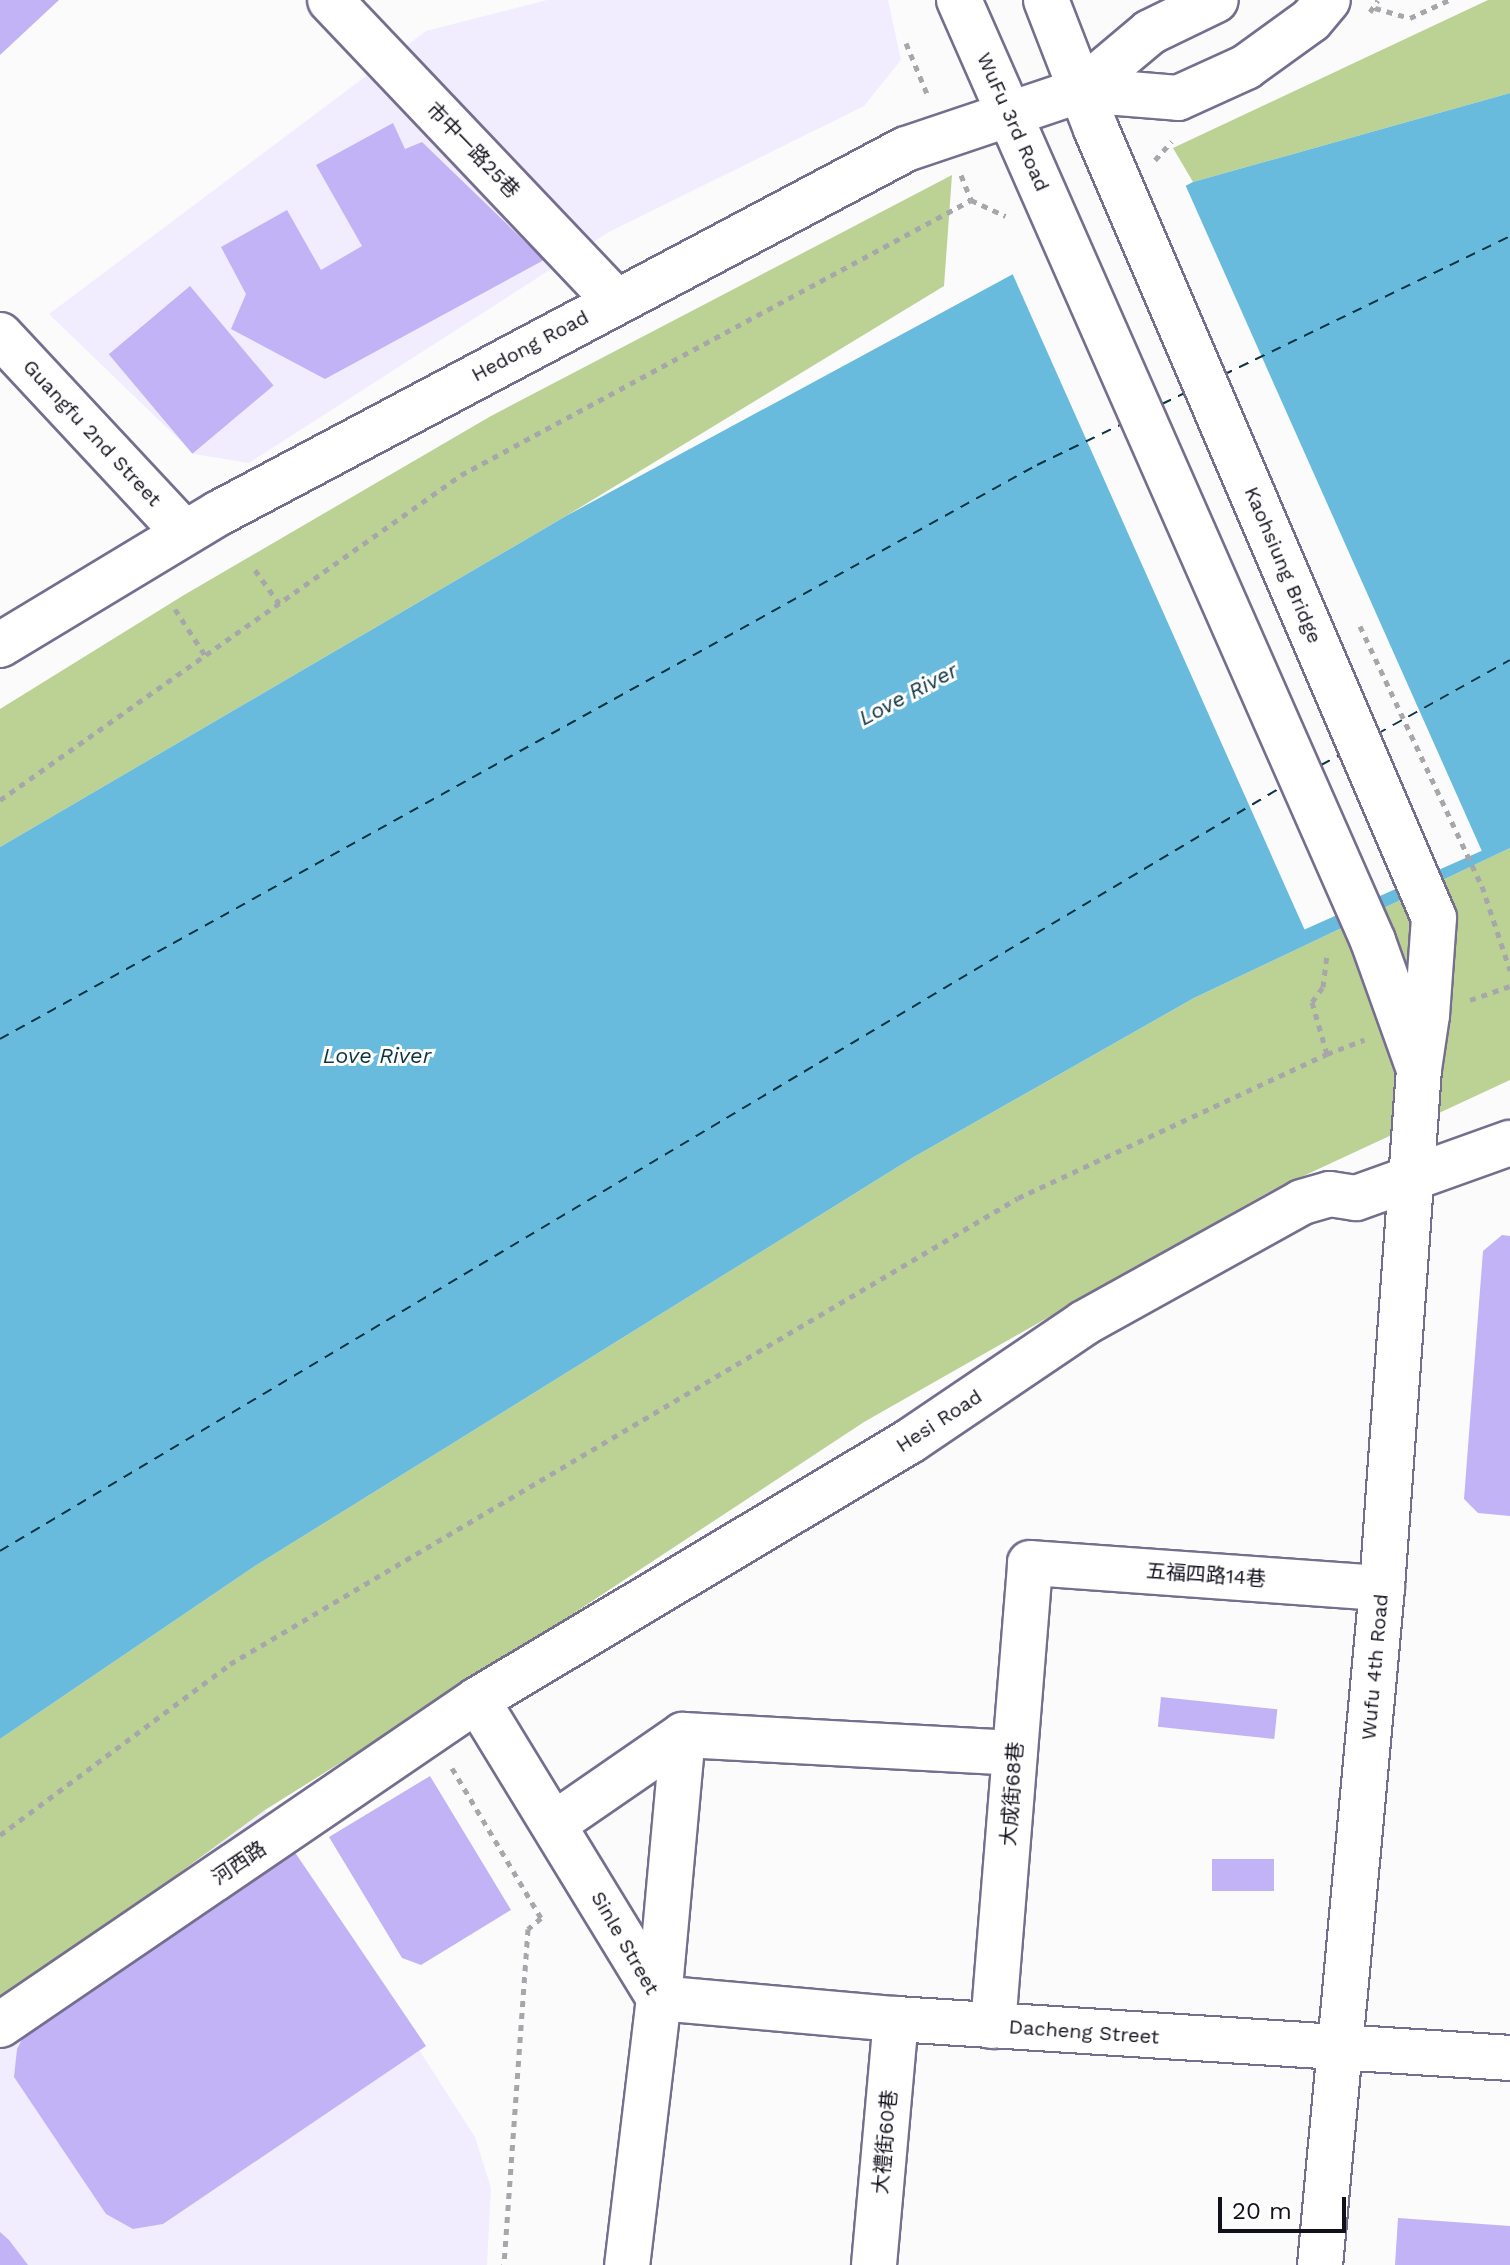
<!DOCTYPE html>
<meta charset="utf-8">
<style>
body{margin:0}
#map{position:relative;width:1510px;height:2265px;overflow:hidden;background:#fbfbfb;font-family:"Work Sans","Noto Sans TC",sans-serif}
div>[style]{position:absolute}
.built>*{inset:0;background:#f1edff}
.green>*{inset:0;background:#bbd294}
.water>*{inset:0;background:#68bbdd}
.pier>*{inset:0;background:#fbfbfb;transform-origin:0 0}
.ferry>*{height:2px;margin-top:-1px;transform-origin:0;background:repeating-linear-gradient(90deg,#0c3442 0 10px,transparent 0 18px)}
.building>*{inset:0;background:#c2b3f6;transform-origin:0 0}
.path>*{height:5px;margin-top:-2.5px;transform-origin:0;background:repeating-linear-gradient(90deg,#a7a6aa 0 6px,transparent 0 12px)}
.roads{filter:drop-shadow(2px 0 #756e8e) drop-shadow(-2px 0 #756e8e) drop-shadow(0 2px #756e8e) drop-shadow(0 -2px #756e8e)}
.minor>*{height:44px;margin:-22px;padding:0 22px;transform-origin:22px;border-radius:22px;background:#fff}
span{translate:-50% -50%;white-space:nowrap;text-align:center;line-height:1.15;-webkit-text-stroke:6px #fff;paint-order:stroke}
.street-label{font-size:20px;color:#13101c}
.water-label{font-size:22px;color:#0c3442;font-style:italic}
.scale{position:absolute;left:1218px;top:2197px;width:128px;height:36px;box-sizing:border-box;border:4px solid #13101c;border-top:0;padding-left:10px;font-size:24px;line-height:28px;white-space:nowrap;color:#13101c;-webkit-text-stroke:6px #fff;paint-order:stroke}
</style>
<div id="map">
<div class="built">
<div style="clip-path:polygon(547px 0,888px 0,901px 60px,864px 106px,609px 232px,249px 463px,194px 454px,49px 314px,426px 31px)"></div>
<div style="clip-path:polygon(265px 1810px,475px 2137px,491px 2188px,487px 2265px,0 2265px,0 2005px)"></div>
</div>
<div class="green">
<div style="clip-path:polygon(1488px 0,1510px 0,1510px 93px,1193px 182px,1173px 148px)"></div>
<div style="clip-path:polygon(952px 175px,944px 286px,566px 516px,0 847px,0 709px,184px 595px,491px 416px)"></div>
<div style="clip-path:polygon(1510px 848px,1510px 1080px,1267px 1193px,864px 1422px,474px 1679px,265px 1810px,0 2005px,0 1739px,255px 1566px,912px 1158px,1194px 998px)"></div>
</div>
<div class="water">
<div style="clip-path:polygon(1510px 93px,1510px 848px,1194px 998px,912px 1158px,255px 1566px,0 1739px,0 847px,566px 516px,1015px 273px,1193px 182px)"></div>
</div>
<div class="pier">
<div style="left:1184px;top:182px;width:732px;height:194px;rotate:66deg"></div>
</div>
<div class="ferry">
<div style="left:1223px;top:375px;width:319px;rotate:-25.8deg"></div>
<div style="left:1162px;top:404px;width:25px;rotate:-26deg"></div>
<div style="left:1377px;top:734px;width:152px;rotate:-29.1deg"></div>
<div style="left:1321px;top:765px;width:21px;rotate:-28deg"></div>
<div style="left:0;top:1039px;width:1185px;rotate:-28.97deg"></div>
<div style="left:1037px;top:465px;width:97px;rotate:-25.8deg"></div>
<div style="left:0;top:1551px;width:1490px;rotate:-30.8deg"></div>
</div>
<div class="building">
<div style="clip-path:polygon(0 0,59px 0,0 55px)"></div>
<div style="clip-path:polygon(393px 123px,405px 149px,422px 142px,544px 260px,325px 379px,231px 329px,246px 294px,221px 247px,287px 210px,321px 270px,362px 246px,316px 165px)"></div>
<div style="left:190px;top:286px;width:130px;height:106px;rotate:50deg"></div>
<div style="clip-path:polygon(1502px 1235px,1510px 1236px,1510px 1516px,1478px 1513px,1464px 1499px,1483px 1251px)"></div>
<div style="left:1161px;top:1697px;width:117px;height:30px;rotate:6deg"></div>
<div style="clip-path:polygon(430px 1776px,511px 1910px,421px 1965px,402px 1958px,329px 1837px)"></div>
<div style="clip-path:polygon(292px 1848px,426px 2046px,163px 2224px,133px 2229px,106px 2214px,14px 2077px,17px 2049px,29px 2026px)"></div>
<div style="left:1274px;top:1859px;width:32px;height:62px;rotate:90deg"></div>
<div style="clip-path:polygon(1398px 2218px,1510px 2226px,1510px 2265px,1395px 2265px)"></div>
<div style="clip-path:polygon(0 2232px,9px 2240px,28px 2265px,0 2265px)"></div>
</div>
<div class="path">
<div style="left:1375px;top:8px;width:36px;rotate:16deg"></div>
<div style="left:1410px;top:18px;width:43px;rotate:-24.8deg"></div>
<div style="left:1370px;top:12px;width:14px;rotate:-56deg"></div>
<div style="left:906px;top:43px;width:57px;rotate:67.5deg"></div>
<div style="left:1155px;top:160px;width:25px;rotate:-48deg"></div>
<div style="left:961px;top:175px;width:27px;rotate:68deg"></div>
<div style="left:255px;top:570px;width:41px;rotate:54deg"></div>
<div style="left:175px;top:609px;width:55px;rotate:56.9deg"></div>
<div style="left:1360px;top:626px;width:287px;rotate:64.9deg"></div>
<div style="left:1482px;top:886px;width:89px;rotate:71.6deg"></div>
<div style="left:0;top:800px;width:564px;rotate:-35.18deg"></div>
<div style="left:461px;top:475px;width:579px;rotate:-28.33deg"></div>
<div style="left:971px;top:200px;width:38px;rotate:25deg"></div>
<div style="left:1470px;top:1000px;width:42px;rotate:-19.3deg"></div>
<div style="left:1327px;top:1054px;width:40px;rotate:-21deg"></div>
<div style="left:452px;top:1768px;width:174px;rotate:59.3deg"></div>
<div style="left:541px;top:1918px;width:17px;rotate:140deg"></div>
<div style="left:528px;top:1929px;width:337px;rotate:94.1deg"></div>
<div style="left:0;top:1835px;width:287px;rotate:-36.6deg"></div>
<div style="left:230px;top:1664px;width:915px;rotate:-30.6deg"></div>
<div style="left:1018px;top:1198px;width:341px;rotate:-25deg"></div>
<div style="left:1327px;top:1054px;width:54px;rotate:-106.1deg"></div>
<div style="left:1312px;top:1002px;width:19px;rotate:-54deg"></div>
<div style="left:1323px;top:987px;width:34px;rotate:-83deg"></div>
</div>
<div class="roads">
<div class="minor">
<div style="left:330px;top:0;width:414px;rotate:46.5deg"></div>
<div style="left:959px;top:0;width:1028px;rotate:66.25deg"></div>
<div style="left:1373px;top:941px;width:134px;rotate:70.3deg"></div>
<div style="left:1046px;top:0;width:138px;rotate:68.8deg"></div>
<div style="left:1096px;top:129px;width:858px;rotate:66.81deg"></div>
<div style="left:1434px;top:918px;width:97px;rotate:94.1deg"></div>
<div style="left:1427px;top:1015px;width:55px;rotate:98.4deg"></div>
<div style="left:1419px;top:1069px;width:520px;rotate:94.08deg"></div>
<div style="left:1382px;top:1588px;width:680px;rotate:95.23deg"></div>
<div style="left:1081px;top:90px;width:90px;rotate:-40deg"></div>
<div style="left:1150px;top:32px;width:73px;rotate:-25.9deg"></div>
<div style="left:0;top:335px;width:270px;rotate:47deg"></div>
<div style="left:0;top:645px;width:256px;rotate:-31.1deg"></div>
<div style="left:219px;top:513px;width:777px;rotate:-27.92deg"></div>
<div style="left:906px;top:149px;width:185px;rotate:-18.6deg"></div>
<div style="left:1081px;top:90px;width:97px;rotate:4.7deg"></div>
<div style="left:1178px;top:98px;width:75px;rotate:-24.5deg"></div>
<div style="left:1246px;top:67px;width:80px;rotate:-35.9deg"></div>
<div style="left:1311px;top:20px;width:26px;rotate:-50deg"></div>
<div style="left:477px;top:1700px;width:349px;rotate:58.6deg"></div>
<div style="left:659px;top:1998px;width:269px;rotate:96.8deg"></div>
<div style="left:683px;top:1735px;width:264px;rotate:95.2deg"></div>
<div style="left:659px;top:1998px;width:238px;rotate:5.1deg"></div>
<div style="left:896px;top:2019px;width:615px;rotate:3.63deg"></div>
<div style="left:554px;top:1824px;width:157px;rotate:-34.6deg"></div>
<div style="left:683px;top:1735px;width:332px;rotate:3.1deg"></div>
<div style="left:0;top:2025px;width:577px;rotate:-34.27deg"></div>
<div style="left:477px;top:1700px;width:505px;rotate:-30.89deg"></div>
<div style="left:910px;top:1441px;width:210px;rotate:-34.1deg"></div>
<div style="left:1084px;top:1323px;width:249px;rotate:-29deg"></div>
<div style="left:1302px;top:1202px;width:29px;rotate:-16deg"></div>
<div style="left:1330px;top:1194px;width:26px;rotate:9deg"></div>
<div style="left:1356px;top:1198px;width:164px;rotate:-19.7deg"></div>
<div style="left:993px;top:2026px;width:464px;rotate:-85.4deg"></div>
<div style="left:1030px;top:1563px;width:353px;rotate:4.1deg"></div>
<div style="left:874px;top:2265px;width:247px;rotate:-84.9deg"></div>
</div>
</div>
<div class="street-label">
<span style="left:1013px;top:122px;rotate:66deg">WuFu 3rd Road</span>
<span style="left:473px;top:150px;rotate:46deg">市中一路25巷</span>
<span style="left:530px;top:346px;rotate:-28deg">Hedong Road</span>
<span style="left:92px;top:433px;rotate:47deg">Guangfu 2nd Street</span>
<span style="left:1283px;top:565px;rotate:67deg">Kaohsiung Bridge</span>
<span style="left:939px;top:1421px;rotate:-33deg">Hesi Road</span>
<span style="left:1206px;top:1575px;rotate:4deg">五福四路14巷</span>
<span style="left:1375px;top:1667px;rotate:-85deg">Wufu 4th Road</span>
<span style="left:1012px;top:1794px;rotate:-86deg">大成街68巷</span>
<span style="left:239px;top:1863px;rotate:-34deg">河西路</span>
<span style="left:625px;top:1943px;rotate:60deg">Sinle Street</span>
<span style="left:1084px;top:2032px;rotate:4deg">Dacheng Street</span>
<span style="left:885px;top:2142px;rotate:-85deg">大禮街60巷</span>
</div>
<div class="water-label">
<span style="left:908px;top:694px;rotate:-28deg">Love River</span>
<span style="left:377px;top:1056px">Love River</span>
</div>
<div class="scale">20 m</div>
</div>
